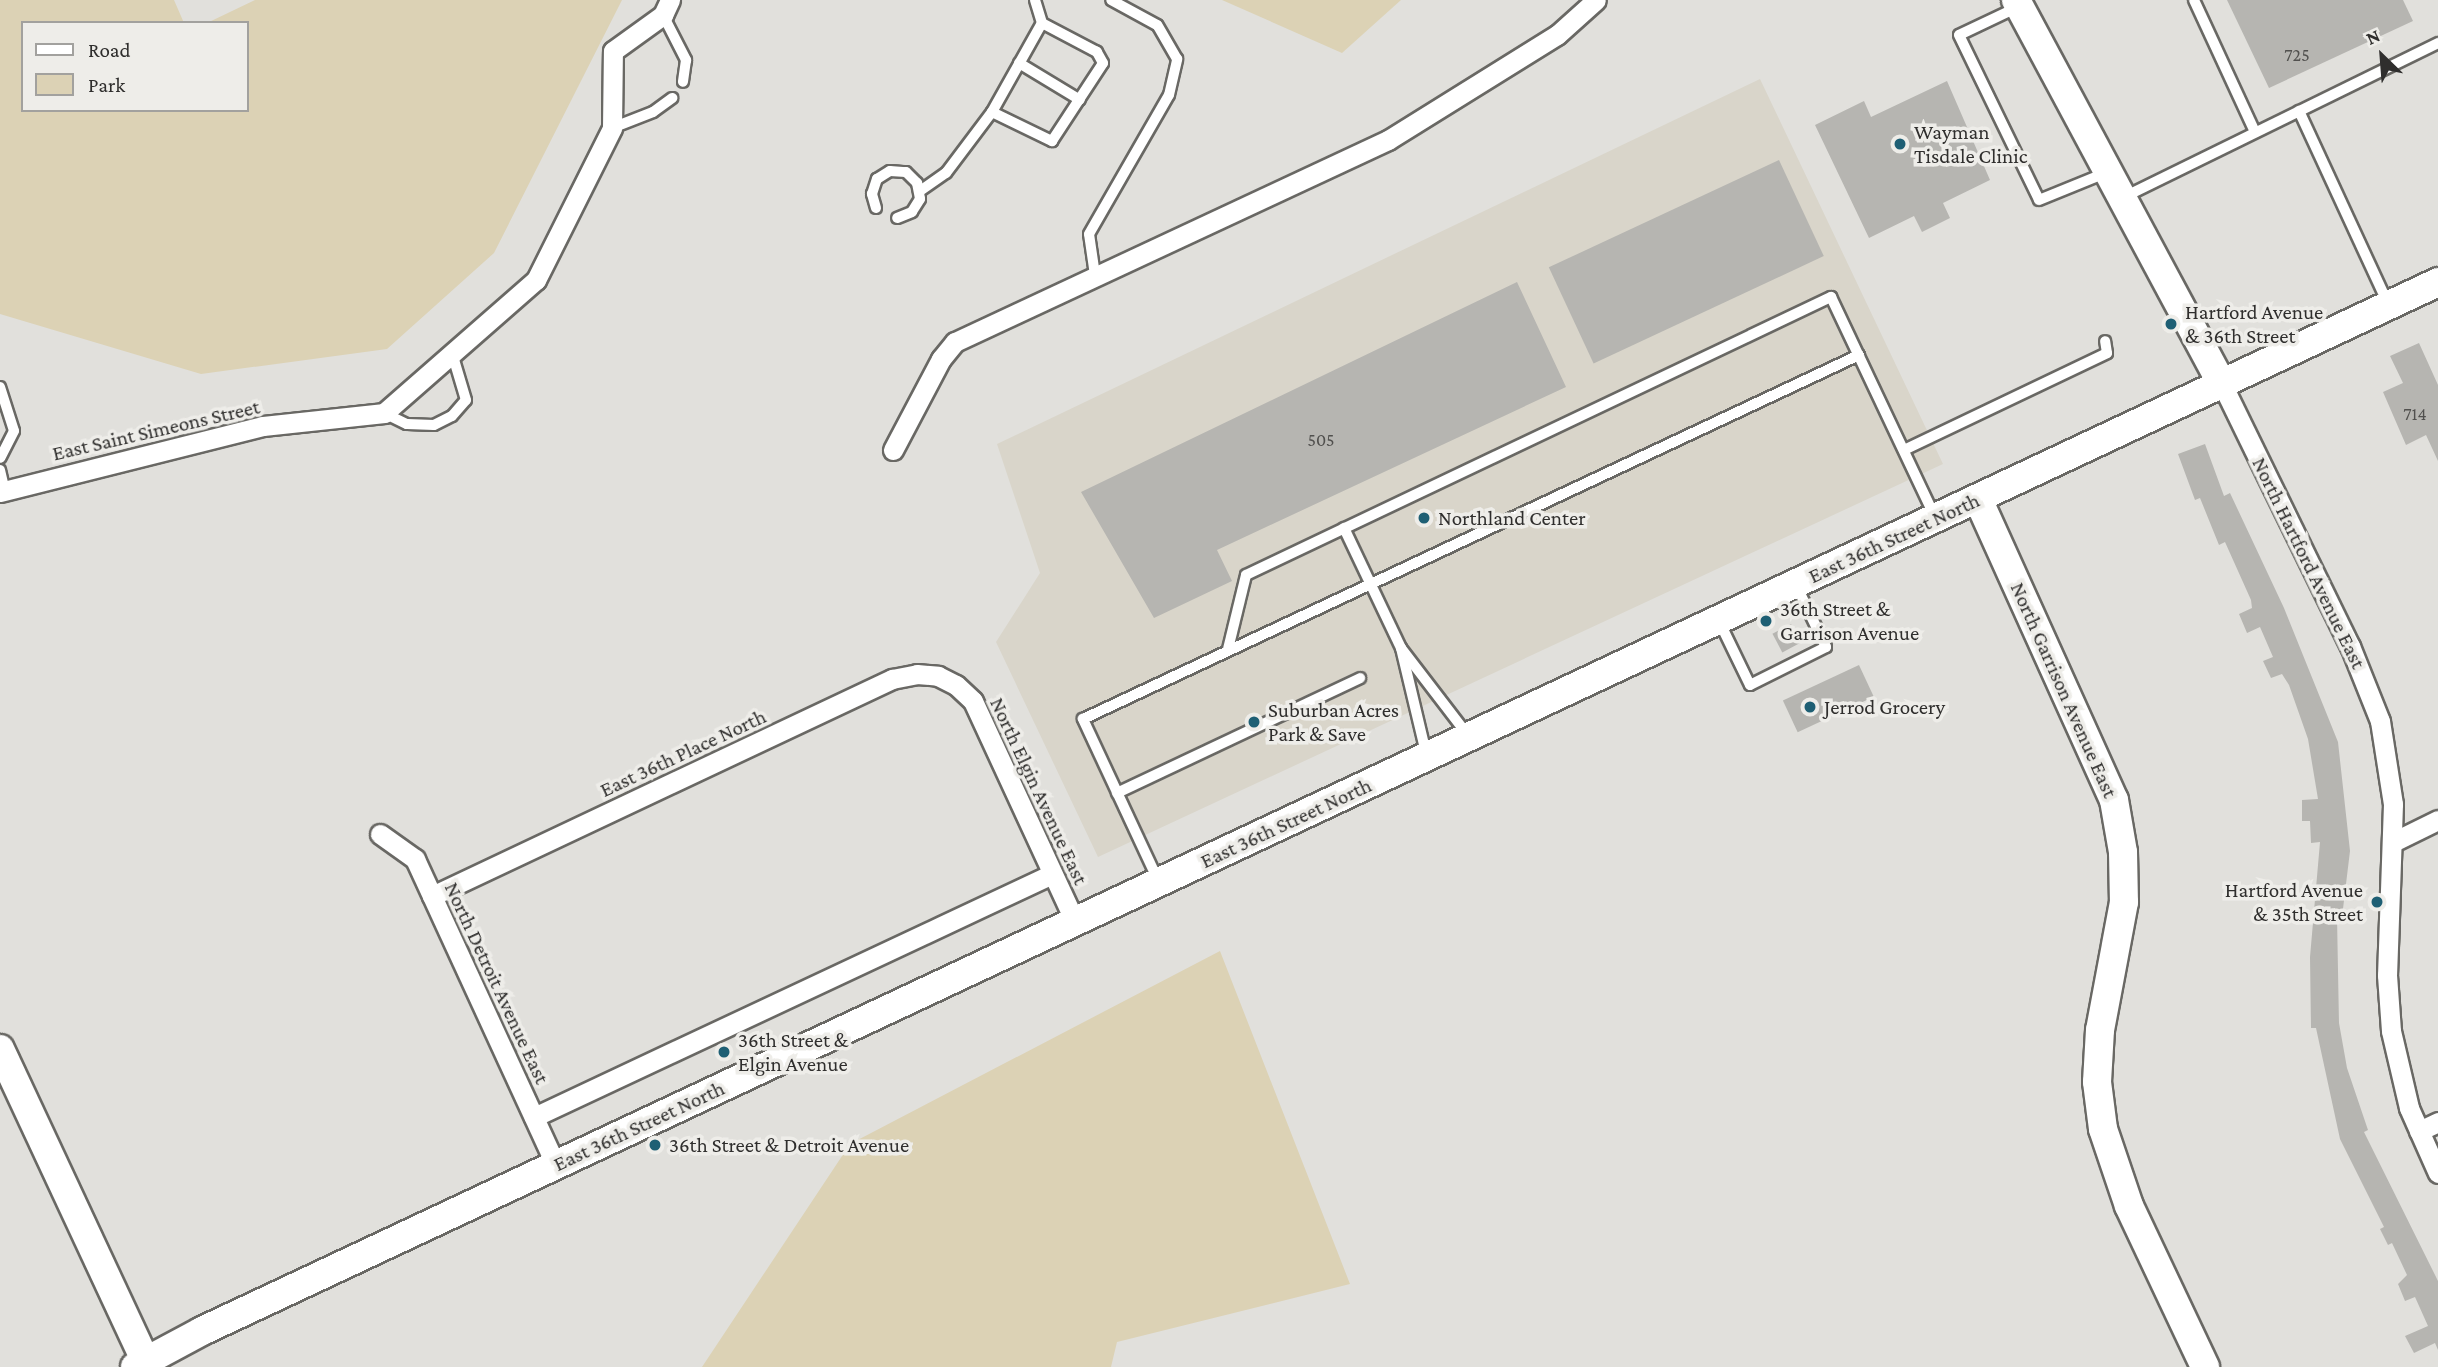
<!DOCTYPE html>
<style>
body{margin:0}
#map{position:relative;width:2438px;height:1367px;overflow:hidden;background:#e1e0dc;font-family:"Crimson Pro",serif}
div>[style]{position:absolute}
.built>*{inset:0;background:#d9d5ca}
.green>*{inset:0;background:#dcd2b5}
.building>*{inset:0;background:#b6b5b1;transform-origin:0 0}
.roads{filter:drop-shadow(2px 0 #696864) drop-shadow(-2px 0 #696864) drop-shadow(0 2px #696864) drop-shadow(0 -2px #696864)}
.lane>*{height:10px;margin:-5px;padding:0 5px;transform-origin:5px;border-radius:5px;background:#fff}
.street>*{height:19px;margin:-9.5px;padding:0 9.5px;transform-origin:9.5px;border-radius:9.5px;background:#fff}
.secondary>*{height:28px;margin:-14px;padding:0 14px;transform-origin:14px;border-radius:14px;background:#fff}
.dots>*{width:19px;height:19px;translate:-50% -50%;box-sizing:border-box;border:4px solid #eeede9;border-radius:50%}
span{translate:-50% -50%;white-space:nowrap;text-align:center;line-height:1.15;-webkit-text-stroke:7px #eeede9;paint-order:stroke}
.number-label{font-size:18px;color:#51504e}
.number-label span{-webkit-text-stroke-width:0}
.poi-label{font-size:21px;color:#2f2e2d}
.left{translate:0 -50%;text-align:left}
.right{translate:-100% -50%;text-align:right}
.street-label{font-size:21px;color:#2f2e2d}
.legend{position:absolute;left:21px;top:21px;width:228px;height:91px;box-sizing:border-box;background:#eeede9;border:2px solid #a2a19e;margin:0;padding:9px 12px;list-style:none;font-size:21px;color:#2f2e2d}
.legend li{display:flex;align-items:center;gap:14px;height:35px}
.legend b{width:35px;border:2px solid #a2a19e}
.north{position:absolute;left:2347px;top:21px;width:70px;height:70px;-webkit-text-stroke:5px #eeede9;paint-order:stroke;rotate:335deg;font-size:19px;font-weight:700;line-height:28px;text-align:center;color:#2f2e2d}
.north::after{content:'';display:block;margin:auto;width:24px;height:32px;background:#2f2e2d;clip-path:polygon(50% 0,100% 100%,50% 72%,0 100%)}
</style>
<div id="map">
<div class="built">
<div style="clip-path:polygon(1760px 79px,1943px 464px,1098px 857px,996px 642px,1040px 573px,997px 444px)"></div>
</div>
<div class="green">
<div style="clip-path:polygon(0 0,174px 0,184px 23px,23px 23px,23px 110px,247px 110px,247px 23px,207px 23px,255px 0,622px 0,494px 253px,387px 349px,201px 374px,0 314px)"></div>
<div style="clip-path:polygon(1222px 0,1401px 0,1342px 53px)"></div>
<div style="clip-path:polygon(1220px 951px,1350px 1284px,1117px 1342px,1111px 1367px,702px 1367px,850px 1144px)"></div>
</div>
<div class="building">
<div style="clip-path:polygon(2227px 0,2403px 0,2413px 21px,2269px 88px)"></div>
<div style="clip-path:polygon(1947px 81px,1990px 180px,1943px 203px,1950px 218px,1922px 232px,1914px 216px,1869px 238px,1815px 125px,1864px 101px,1871px 117px)"></div>
<div style="left:1779px;top:160px;width:106px;height:254px;rotate:65deg"></div>
<div style="clip-path:polygon(1517px 282px,1566px 387px,1217px 550px,1232px 581px,1154px 618px,1081px 492px)"></div>
<div style="clip-path:polygon(2419px 343px,2438px 385px,2438px 461px,2426px 435px,2406px 445px,2383px 392px,2403px 383px,2390px 356px)"></div>
<div style="clip-path:polygon(2205px 444px,2224px 496px,2230px 493px,2284px 608px,2338px 742px,2350px 851px,2342px 917px,2337px 917px,2339px 1023px,2347px 1068px,2368px 1130px,2364px 1132px,2438px 1281px,2438px 1350px,2435px 1343px,2414px 1353px,2405px 1336px,2428px 1326px,2415px 1297px,2405px 1301px,2398px 1284px,2407px 1275px,2392px 1243px,2388px 1245px,2380px 1229px,2384px 1227px,2340px 1139px,2316px 1028px,2311px 1028px,2310px 957px,2320px 842px,2311px 843px,2310px 821px,2302px 821px,2302px 800px,2318px 799px,2308px 739px,2289px 685px,2282px 674px,2271px 678px,2263px 661px,2273px 657px,2260px 627px,2247px 633px,2239px 614px,2252px 608px,2251px 600px,2225px 542px,2219px 545px,2200px 498px,2195px 500px,2178px 454px)"></div>
<div style="left:1791px;top:624px;width:21px;height:21px;rotate:62deg"></div>
<div style="left:1859px;top:665px;width:35px;height:84px;rotate:65deg"></div>
</div>
<div class="roads">
<div class="lane">
<div style="left:2194px;top:0;width:145px;rotate:65.2deg"></div>
<div style="left:2018px;top:7px;width:65px;rotate:154.6deg"></div>
<div style="left:1959px;top:35px;width:183px;rotate:64.1deg"></div>
<div style="left:2039px;top:200px;width:71px;rotate:-22.2deg"></div>
<div style="left:663px;top:15px;width:51px;rotate:62.9deg"></div>
<div style="left:686px;top:60px;width:22px;rotate:98deg"></div>
<div style="left:1019px;top:63px;width:71px;rotate:31.2deg"></div>
<div style="left:2299px;top:111px;width:213px;rotate:65.2deg"></div>
<div style="left:992px;top:112px;width:67px;rotate:25.8deg"></div>
<div style="left:1052px;top:141px;width:93px;rotate:-56.8deg"></div>
<div style="left:1103px;top:63px;width:13px;rotate:-119deg"></div>
<div style="left:1097px;top:52px;width:62px;rotate:-152.2deg"></div>
<div style="left:612px;top:128px;width:44px;rotate:-21.3deg"></div>
<div style="left:653px;top:112px;width:24px;rotate:-36deg"></div>
<div style="left:920px;top:191px;width:32px;rotate:-35deg"></div>
<div style="left:946px;top:173px;width:76px;rotate:-53deg"></div>
<div style="left:992px;top:112px;width:102px;rotate:-60.7deg"></div>
<div style="left:1042px;top:23px;width:24px;rotate:-107deg"></div>
<div style="left:2124px;top:197px;width:350px;rotate:-26.1deg"></div>
<div style="left:876px;top:208px;width:15px;rotate:-106deg"></div>
<div style="left:872px;top:194px;width:16px;rotate:-72deg"></div>
<div style="left:877px;top:179px;width:15px;rotate:-32deg"></div>
<div style="left:890px;top:171px;width:16px;rotate:4deg"></div>
<div style="left:906px;top:172px;width:16px;rotate:45deg"></div>
<div style="left:917px;top:183px;width:16px;rotate:79deg"></div>
<div style="left:920px;top:199px;width:15px;rotate:122deg"></div>
<div style="left:912px;top:212px;width:16px;rotate:158deg"></div>
<div style="left:1095px;top:275px;width:41px;rotate:-98.3deg"></div>
<div style="left:1089px;top:234px;width:160px;rotate:-60.1deg"></div>
<div style="left:1169px;top:95px;width:37px;rotate:-77deg"></div>
<div style="left:1177px;top:59px;width:39px;rotate:-120deg"></div>
<div style="left:1157px;top:25px;width:52px;rotate:-151.5deg"></div>
<div style="left:0;top:387px;width:46px;rotate:72.3deg"></div>
<div style="left:14px;top:431px;width:30px;rotate:117deg"></div>
<div style="left:384px;top:413px;width:25px;rotate:26deg"></div>
<div style="left:407px;top:424px;width:27px;rotate:2deg"></div>
<div style="left:434px;top:425px;width:20px;rotate:-27deg"></div>
<div style="left:452px;top:416px;width:21px;rotate:-49deg"></div>
<div style="left:466px;top:400px;width:49px;rotate:-106.6deg"></div>
<div style="left:1904px;top:450px;width:225px;rotate:-25.5deg"></div>
<div style="left:2107px;top:353px;width:12px;rotate:-99deg"></div>
<div style="left:0;top:470px;width:22px;rotate:77deg"></div>
<div style="left:1344px;top:528px;width:133px;rotate:64.6deg"></div>
<div style="left:1401px;top:648px;width:108px;rotate:52.5deg"></div>
<div style="left:1719px;top:621px;width:71px;rotate:64.2deg"></div>
<div style="left:1750px;top:685px;width:85px;rotate:-26.6deg"></div>
<div style="left:1826px;top:647px;width:69px;rotate:-115.8deg"></div>
<div style="left:1401px;top:648px;width:108px;rotate:76.6deg"></div>
<div style="left:1228px;top:649px;width:76px;rotate:-76.3deg"></div>
<div style="left:1246px;top:575px;width:648px;rotate:-25.42deg"></div>
<div style="left:1831px;top:297px;width:241px;rotate:64.7deg"></div>
<div style="left:1117px;top:793px;width:269px;rotate:-25.3deg"></div>
<div style="left:1158px;top:880px;width:178px;rotate:-115deg"></div>
<div style="left:1083px;top:719px;width:857px;rotate:-25.13deg"></div>
</div>
<div class="street">
<div style="left:2222px;top:384px;width:292px;rotate:64deg"></div>
<div style="left:2350px;top:646px;width:81px;rotate:68.2deg"></div>
<div style="left:2380px;top:721px;width:84px;rotate:81.1deg"></div>
<div style="left:2393px;top:804px;width:171px;rotate:92deg"></div>
<div style="left:2387px;top:975px;width:56px;rotate:85.9deg"></div>
<div style="left:2391px;top:1031px;width:79px;rotate:76.8deg"></div>
<div style="left:2409px;top:1108px;width:71px;rotate:66deg"></div>
<div style="left:893px;top:450px;width:103px;rotate:-62.2deg"></div>
<div style="left:941px;top:359px;width:22px;rotate:-51deg"></div>
<div style="left:955px;top:342px;width:478px;rotate:-25deg"></div>
<div style="left:1388px;top:140px;width:199px;rotate:-31.9deg"></div>
<div style="left:1557px;top:35px;width:52px;rotate:-41.9deg"></div>
<div style="left:0;top:492px;width:271px;rotate:-14.1deg"></div>
<div style="left:263px;top:426px;width:122px;rotate:-6.1deg"></div>
<div style="left:384px;top:413px;width:202px;rotate:-41.2deg"></div>
<div style="left:536px;top:280px;width:170px;rotate:-63.4deg"></div>
<div style="left:612px;top:128px;width:77px;rotate:-89.3deg"></div>
<div style="left:613px;top:51px;width:62px;rotate:-35.8deg"></div>
<div style="left:663px;top:15px;width:17px;rotate:-65deg"></div>
<div style="left:380px;top:834px;width:43px;rotate:35.5deg"></div>
<div style="left:415px;top:859px;width:337px;rotate:65.3deg"></div>
<div style="left:2393px;top:842px;width:50px;rotate:-26.1deg"></div>
<div style="left:432px;top:896px;width:509px;rotate:-25.26deg"></div>
<div style="left:892px;top:679px;width:25px;rotate:-11deg"></div>
<div style="left:917px;top:674px;width:21px;rotate:5deg"></div>
<div style="left:938px;top:676px;width:20px;rotate:27deg"></div>
<div style="left:956px;top:685px;width:23px;rotate:43deg"></div>
<div style="left:973px;top:701px;width:241px;rotate:65.2deg"></div>
<div style="left:534px;top:1117px;width:572px;rotate:-25.13deg"></div>
<div style="left:2419px;top:1131px;width:21px;rotate:-25deg"></div>
</div>
<div class="secondary">
<div style="left:2016px;top:0;width:436px;rotate:61.8deg"></div>
<div style="left:1978px;top:499px;width:330px;rotate:65.7deg"></div>
<div style="left:2114px;top:800px;width:53px;rotate:80.2deg"></div>
<div style="left:2123px;top:852px;width:50px;rotate:88.9deg"></div>
<div style="left:2124px;top:902px;width:130px;rotate:100.6deg"></div>
<div style="left:2100px;top:1030px;width:52px;rotate:93.3deg"></div>
<div style="left:2097px;top:1082px;width:47px;rotate:82.7deg"></div>
<div style="left:2103px;top:1129px;width:81px;rotate:71.3deg"></div>
<div style="left:2129px;top:1206px;width:178px;rotate:64.7deg"></div>
<div style="left:0;top:1049px;width:351px;rotate:65deg"></div>
<div style="left:135px;top:1367px;width:76px;rotate:-28.2deg"></div>
<div style="left:202px;top:1331px;width:2470px;rotate:-25.13deg"></div>
</div>
</div>
<div class="dots">
<div style="left:1900px;top:144px;background:#1e5f74"></div>
<div style="left:2171px;top:324px;background:#1e5f74"></div>
<div style="left:1424px;top:518px;background:#1e5f74"></div>
<div style="left:1766px;top:621px;background:#1e5f74"></div>
<div style="left:1810px;top:707px;background:#1e5f74"></div>
<div style="left:1254px;top:722px;background:#1e5f74"></div>
<div style="left:2377px;top:902px;background:#1e5f74"></div>
<div style="left:724px;top:1052px;background:#1e5f74"></div>
<div style="left:655px;top:1145px;background:#1e5f74"></div>
</div>
<div class="number-label">
<span style="left:2297px;top:55px">725</span>
<span style="left:2415px;top:414px">714</span>
<span style="left:1321px;top:440px">505</span>
</div>
<div class="poi-label">
<span class="left" style="left:1914px;top:144px">Wayman<br>Tisdale Clinic</span>
<span class="left" style="left:2185px;top:324px">Hartford Avenue<br>&amp; 36th Street</span>
<span class="left" style="left:1438px;top:518px">Northland Center</span>
<span class="left" style="left:1780px;top:621px">36th Street &amp;<br>Garrison Avenue</span>
<span class="left" style="left:1824px;top:707px">Jerrod Grocery</span>
<span class="left" style="left:1268px;top:722px">Suburban Acres<br>Park &amp; Save</span>
<span class="right" style="left:2363px;top:902px">Hartford Avenue<br>&amp; 35th Street</span>
<span class="left" style="left:738px;top:1052px">36th Street &amp;<br>Elgin Avenue</span>
<span class="left" style="left:669px;top:1145px">36th Street &amp; Detroit Avenue</span>
</div>
<div class="street-label">
<span style="left:156px;top:430px;rotate:-13deg">East Saint Simeons Street</span>
<span style="left:1894px;top:538px;rotate:-25deg">East 36th Street North</span>
<span style="left:2309px;top:563px;rotate:64deg">North Hartford Avenue East</span>
<span style="left:2064px;top:690px;rotate:66deg">North Garrison Avenue East</span>
<span style="left:683px;top:753px;rotate:-25deg">East 36th Place North</span>
<span style="left:1039px;top:791px;rotate:65deg">North Elgin Avenue East</span>
<span style="left:1286px;top:823px;rotate:-25deg">East 36th Street North</span>
<span style="left:497px;top:983px;rotate:65deg">North Detroit Avenue East</span>
<span style="left:639px;top:1126px;rotate:-25deg">East 36th Street North</span>
</div>
<ul class="legend">
<li><b style="height:9px;background:#fff"></b>Road</li>
<li><b style="height:19px;background:#dcd2b5"></b>Park</li>
</ul>
<div class="north">N</div>
</div>
